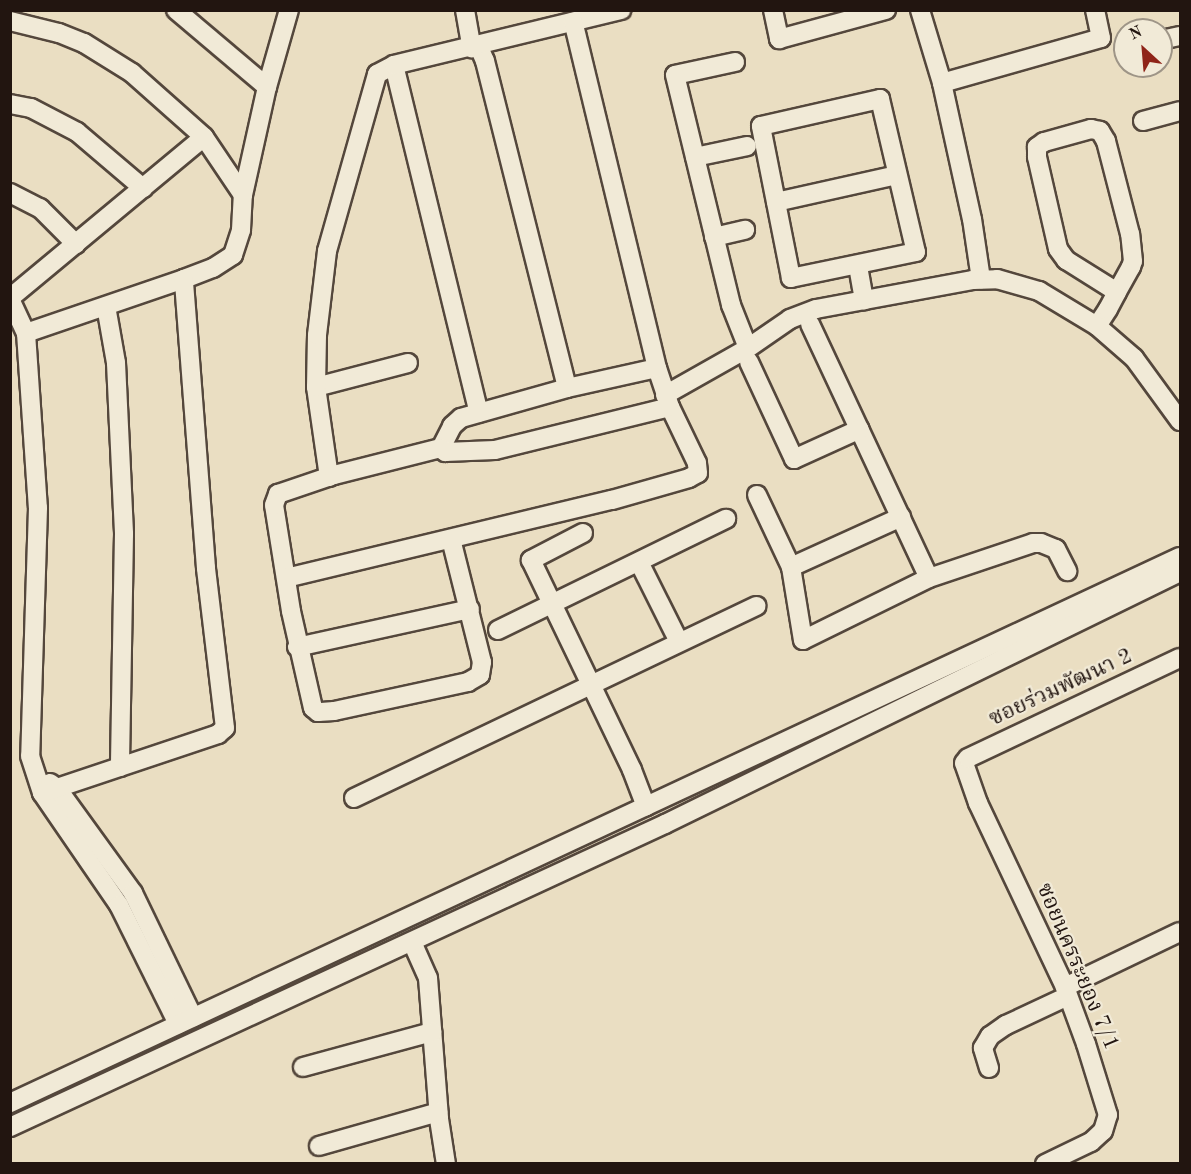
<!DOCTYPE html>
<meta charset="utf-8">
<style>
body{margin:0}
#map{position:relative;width:1191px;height:1174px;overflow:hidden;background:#eadec2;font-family:"Old Standard TT","Noto Serif Thai",serif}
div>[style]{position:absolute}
.roads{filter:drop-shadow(2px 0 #54473c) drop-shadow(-2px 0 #54473c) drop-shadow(0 2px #54473c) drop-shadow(0 -2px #54473c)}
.minor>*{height:18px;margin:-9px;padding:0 9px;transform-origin:9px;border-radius:9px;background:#f1ead7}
span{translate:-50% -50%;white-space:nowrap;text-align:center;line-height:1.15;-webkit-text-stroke:4.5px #f1ead7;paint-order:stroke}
.street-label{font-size:22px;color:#221510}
.frame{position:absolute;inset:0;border:12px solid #221510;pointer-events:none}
.north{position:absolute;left:1113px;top:18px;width:60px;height:60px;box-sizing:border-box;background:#f1ead7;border:2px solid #9e9587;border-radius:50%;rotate:334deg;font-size:16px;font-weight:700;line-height:24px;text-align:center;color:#221510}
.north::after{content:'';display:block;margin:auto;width:21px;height:27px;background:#8f2418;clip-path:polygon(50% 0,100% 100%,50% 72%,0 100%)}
</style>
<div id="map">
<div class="roads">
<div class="minor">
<div style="left:176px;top:10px;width:119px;rotate:40.2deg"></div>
<div style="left:465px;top:10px;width:39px;rotate:80deg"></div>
<div style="left:773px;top:10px;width:30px;rotate:78deg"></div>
<div style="left:779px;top:39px;width:111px;rotate:-15.2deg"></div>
<div style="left:920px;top:10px;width:76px;rotate:73.2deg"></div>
<div style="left:942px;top:83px;width:139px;rotate:77.6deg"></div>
<div style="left:972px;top:219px;width:61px;rotate:81.5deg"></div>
<div style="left:10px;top:21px;width:50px;rotate:13.8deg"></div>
<div style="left:59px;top:33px;width:27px;rotate:22deg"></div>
<div style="left:84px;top:43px;width:57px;rotate:32deg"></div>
<div style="left:132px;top:73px;width:96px;rotate:41.6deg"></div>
<div style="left:204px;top:137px;width:70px;rotate:56.1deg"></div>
<div style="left:1161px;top:40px;width:19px;rotate:-12deg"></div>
<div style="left:479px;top:47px;width:15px;rotate:67deg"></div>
<div style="left:485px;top:61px;width:337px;rotate:75.9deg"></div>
<div style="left:735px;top:62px;width:61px;rotate:167.8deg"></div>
<div style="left:675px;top:75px;width:237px;rotate:76.3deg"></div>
<div style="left:731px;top:305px;width:46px;rotate:68.4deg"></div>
<div style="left:394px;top:65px;width:358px;rotate:76.3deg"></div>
<div style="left:942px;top:83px;width:165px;rotate:-15.8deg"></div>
<div style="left:1101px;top:38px;width:29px;rotate:-102deg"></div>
<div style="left:880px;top:99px;width:157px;rotate:76.8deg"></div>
<div style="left:916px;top:252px;width:128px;rotate:168.3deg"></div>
<div style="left:791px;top:278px;width:155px;rotate:-101.2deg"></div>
<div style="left:761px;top:126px;width:122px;rotate:-12.8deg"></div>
<div style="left:10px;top:104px;width:21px;rotate:11deg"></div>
<div style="left:31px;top:108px;width:52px;rotate:27.6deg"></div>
<div style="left:77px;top:132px;width:87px;rotate:40.3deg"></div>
<div style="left:1143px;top:121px;width:38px;rotate:-15deg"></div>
<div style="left:695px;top:157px;width:53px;rotate:-11.9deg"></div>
<div style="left:10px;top:193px;width:34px;rotate:27deg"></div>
<div style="left:40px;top:208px;width:51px;rotate:45deg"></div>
<div style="left:776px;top:202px;width:124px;rotate:-12.6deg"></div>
<div style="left:714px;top:237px;width:32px;rotate:-13deg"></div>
<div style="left:858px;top:266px;width:35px;rotate:80deg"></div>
<div style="left:10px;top:298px;width:252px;rotate:-39.7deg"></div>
<div style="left:10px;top:299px;width:38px;rotate:65deg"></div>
<div style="left:26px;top:333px;width:175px;rotate:86.1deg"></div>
<div style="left:38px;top:508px;width:248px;rotate:91.8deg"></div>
<div style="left:30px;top:756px;width:39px;rotate:72deg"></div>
<div style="left:42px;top:793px;width:136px;rotate:55.5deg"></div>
<div style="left:119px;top:905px;width:133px;rotate:63.6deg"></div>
<div style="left:106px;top:306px;width:58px;rotate:80deg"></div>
<div style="left:116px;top:363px;width:171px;rotate:87.3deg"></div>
<div style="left:124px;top:534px;width:233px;rotate:91deg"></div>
<div style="left:810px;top:324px;width:280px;rotate:64.9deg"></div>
<div style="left:1097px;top:326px;width:20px;rotate:-57deg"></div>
<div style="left:1108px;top:309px;width:19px;rotate:-62deg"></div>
<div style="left:1117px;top:292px;width:29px;rotate:-61deg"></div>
<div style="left:1131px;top:267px;width:6px;rotate:-72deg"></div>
<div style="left:1133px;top:261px;width:27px;rotate:-96deg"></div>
<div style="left:1130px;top:234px;width:96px;rotate:-104.5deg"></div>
<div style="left:1106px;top:141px;width:12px;rotate:-121deg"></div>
<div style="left:1100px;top:131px;width:9px;rotate:-167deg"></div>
<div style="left:1091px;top:129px;width:49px;rotate:164.5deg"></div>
<div style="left:1044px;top:142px;width:9px;rotate:144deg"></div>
<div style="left:1037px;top:147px;width:10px;rotate:90deg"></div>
<div style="left:1037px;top:157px;width:94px;rotate:77.1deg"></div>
<div style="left:1058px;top:249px;width:14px;rotate:54deg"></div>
<div style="left:1066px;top:260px;width:60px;rotate:32.1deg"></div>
<div style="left:26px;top:333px;width:167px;rotate:-18.9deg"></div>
<div style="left:184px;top:279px;width:31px;rotate:-21deg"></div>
<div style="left:213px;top:268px;width:24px;rotate:-33deg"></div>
<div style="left:233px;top:255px;width:26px;rotate:-72deg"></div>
<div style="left:241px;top:230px;width:35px;rotate:-87deg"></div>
<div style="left:243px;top:195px;width:111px;rotate:-77.5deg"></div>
<div style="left:267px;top:87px;width:80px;rotate:-74.1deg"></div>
<div style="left:749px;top:362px;width:107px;rotate:65.1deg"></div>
<div style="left:794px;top:459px;width:72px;rotate:-24.4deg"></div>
<div style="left:316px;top:387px;width:95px;rotate:-14.6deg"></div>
<div style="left:665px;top:395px;width:95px;rotate:-29.5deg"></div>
<div style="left:748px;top:348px;width:51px;rotate:-34.6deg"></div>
<div style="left:790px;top:319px;width:28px;rotate:-21deg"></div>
<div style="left:816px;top:309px;width:160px;rotate:-10.5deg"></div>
<div style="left:973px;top:280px;width:24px;rotate:-2deg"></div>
<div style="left:997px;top:279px;width:44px;rotate:15.9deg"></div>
<div style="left:1039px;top:291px;width:68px;rotate:31.1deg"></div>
<div style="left:1097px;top:326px;width:49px;rotate:40.9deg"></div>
<div style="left:1134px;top:358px;width:78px;rotate:53.9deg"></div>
<div style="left:441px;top:448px;width:25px;rotate:-63deg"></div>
<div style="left:452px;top:426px;width:12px;rotate:-42deg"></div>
<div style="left:461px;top:418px;width:110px;rotate:-15.8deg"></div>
<div style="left:567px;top:388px;width:92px;rotate:-12.5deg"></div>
<div style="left:329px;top:477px;width:91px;rotate:-98.2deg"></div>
<div style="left:316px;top:387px;width:52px;rotate:-88.9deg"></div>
<div style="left:317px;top:335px;width:85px;rotate:-83.2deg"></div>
<div style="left:327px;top:251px;width:184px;rotate:-74.2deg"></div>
<div style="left:377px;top:74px;width:19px;rotate:-28deg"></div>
<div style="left:394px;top:65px;width:234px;rotate:-13.6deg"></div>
<div style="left:757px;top:495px;width:80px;rotate:64.7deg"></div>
<div style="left:791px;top:567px;width:121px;rotate:-24.4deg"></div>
<div style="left:583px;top:533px;width:59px;rotate:152.6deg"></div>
<div style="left:531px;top:560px;width:233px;rotate:64.3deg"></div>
<div style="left:632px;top:770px;width:39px;rotate:69deg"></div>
<div style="left:451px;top:539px;width:127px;rotate:75.9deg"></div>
<div style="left:482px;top:662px;width:13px;rotate:99deg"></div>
<div style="left:480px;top:675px;width:14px;rotate:150deg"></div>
<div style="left:468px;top:682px;width:137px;rotate:167.8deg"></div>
<div style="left:334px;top:711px;width:16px;rotate:176deg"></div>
<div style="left:318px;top:712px;width:6px;rotate:-141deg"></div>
<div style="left:313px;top:708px;width:99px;rotate:-102.8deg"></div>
<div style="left:291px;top:611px;width:107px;rotate:-99.1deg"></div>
<div style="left:274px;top:505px;width:12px;rotate:-70deg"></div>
<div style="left:278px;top:494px;width:59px;rotate:-18.7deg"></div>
<div style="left:334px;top:475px;width:110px;rotate:-14.2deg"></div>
<div style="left:441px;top:448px;width:6px;rotate:45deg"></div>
<div style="left:445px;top:452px;width:50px;rotate:-2.3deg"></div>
<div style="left:495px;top:450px;width:180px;rotate:-13.8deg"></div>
<div style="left:639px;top:562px;width:89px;rotate:63.4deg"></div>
<div style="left:791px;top:567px;width:74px;rotate:80.7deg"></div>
<div style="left:803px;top:640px;width:140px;rotate:-26.2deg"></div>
<div style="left:929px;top:578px;width:110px;rotate:-18.6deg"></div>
<div style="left:1033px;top:543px;width:8px"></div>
<div style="left:1041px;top:543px;width:16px;rotate:22deg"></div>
<div style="left:1056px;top:549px;width:25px;rotate:63deg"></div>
<div style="left:286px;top:578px;width:335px;rotate:-13.5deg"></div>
<div style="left:612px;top:500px;width:80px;rotate:-15.9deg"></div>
<div style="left:689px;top:478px;width:10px;rotate:-29deg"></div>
<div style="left:698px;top:473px;width:10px;rotate:-96deg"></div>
<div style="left:697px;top:463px;width:62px;rotate:-115.7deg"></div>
<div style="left:670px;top:407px;width:41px;rotate:-108.4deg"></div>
<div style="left:657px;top:368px;width:356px;rotate:-103.6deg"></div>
<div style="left:498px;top:630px;width:254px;rotate:-26deg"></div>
<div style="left:297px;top:647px;width:177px;rotate:-12.4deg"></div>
<div style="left:50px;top:783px;width:9px;rotate:36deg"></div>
<div style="left:57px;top:788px;width:130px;rotate:54.1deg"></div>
<div style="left:133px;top:893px;width:138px;rotate:64.2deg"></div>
<div style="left:42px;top:793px;width:186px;rotate:-18.5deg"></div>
<div style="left:218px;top:734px;width:9px;rotate:-41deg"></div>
<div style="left:225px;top:728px;width:161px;rotate:-96.8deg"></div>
<div style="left:206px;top:568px;width:290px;rotate:-94.4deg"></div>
<div style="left:354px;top:798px;width:446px;rotate:-25.5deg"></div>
<div style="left:412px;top:942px;width:39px;rotate:66deg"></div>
<div style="left:428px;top:978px;width:141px;rotate:85.5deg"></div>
<div style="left:439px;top:1119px;width:46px;rotate:81.2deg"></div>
<div style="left:1065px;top:987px;width:127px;rotate:-25.6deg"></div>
<div style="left:303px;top:1067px;width:134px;rotate:-15.2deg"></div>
<div style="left:989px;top:1068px;width:21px;rotate:-107deg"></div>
<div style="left:983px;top:1048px;width:14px;rotate:-60deg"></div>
<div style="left:990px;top:1036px;width:19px;rotate:-35deg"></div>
<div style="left:1006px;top:1025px;width:68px;rotate:-25.1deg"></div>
<div style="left:10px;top:1103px;width:1291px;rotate:-25.02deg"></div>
<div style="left:10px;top:1127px;width:722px;rotate:-24.83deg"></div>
<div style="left:665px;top:824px;width:573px;rotate:-26.07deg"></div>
<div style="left:319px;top:1146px;width:124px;rotate:-15.9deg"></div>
<div style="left:1045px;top:1164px;width:51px;rotate:-25.6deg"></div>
<div style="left:1091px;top:1142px;width:16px;rotate:-43deg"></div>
<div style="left:1103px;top:1131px;width:17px;rotate:-73deg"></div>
<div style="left:1108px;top:1115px;width:74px;rotate:-107.2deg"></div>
<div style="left:1086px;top:1044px;width:61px;rotate:-110.2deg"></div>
<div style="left:1065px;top:987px;width:204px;rotate:-115.3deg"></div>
<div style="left:978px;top:803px;width:42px;rotate:-109.3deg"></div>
<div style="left:964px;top:763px;width:6px;rotate:-51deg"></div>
<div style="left:968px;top:758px;width:234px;rotate:-25.3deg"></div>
</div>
</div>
<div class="street-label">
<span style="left:1061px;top:688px;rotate:-25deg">ซอยร่วมพัฒนา 2</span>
<span style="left:1077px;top:967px;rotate:67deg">ซอยนครระยอง 7/1</span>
</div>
<div class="frame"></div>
<div class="north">N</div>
</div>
